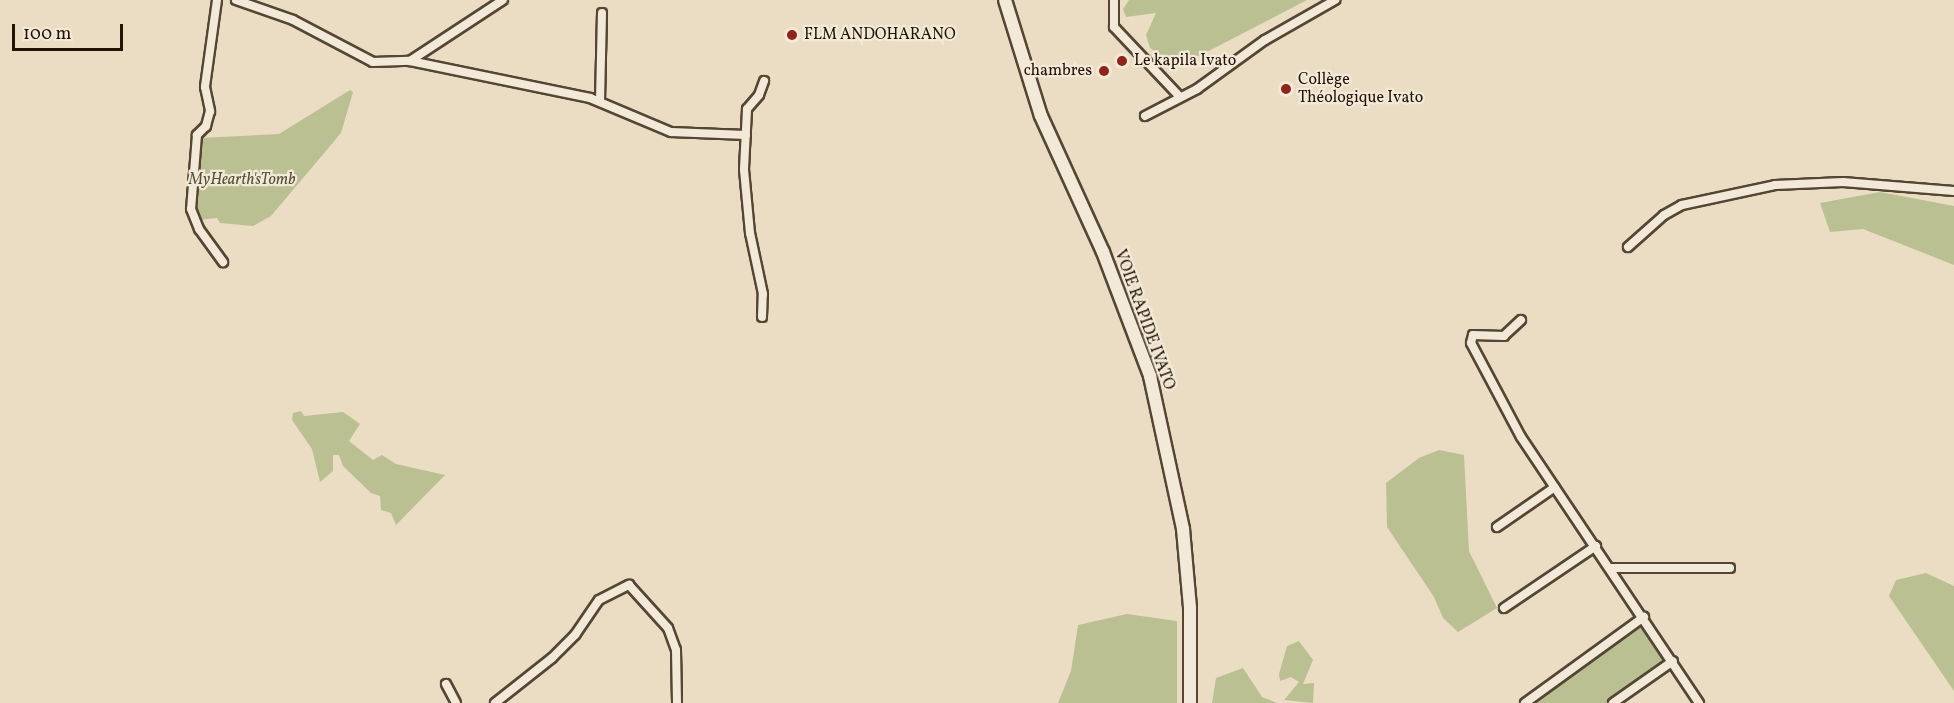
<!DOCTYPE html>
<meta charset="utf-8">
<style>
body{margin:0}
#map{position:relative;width:1954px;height:703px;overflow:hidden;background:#ebddc4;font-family:Vollkorn,serif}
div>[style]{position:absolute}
.green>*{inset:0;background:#bac092}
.roads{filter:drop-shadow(2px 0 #544633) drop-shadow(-2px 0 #544633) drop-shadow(0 2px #544633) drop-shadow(0 -2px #544633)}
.minor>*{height:8px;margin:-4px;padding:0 4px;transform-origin:4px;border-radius:4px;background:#f2e9d9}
.secondary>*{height:12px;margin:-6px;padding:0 6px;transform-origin:6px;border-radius:6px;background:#f2e9d9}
.dots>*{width:16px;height:16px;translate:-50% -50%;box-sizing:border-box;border:3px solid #f2e9d9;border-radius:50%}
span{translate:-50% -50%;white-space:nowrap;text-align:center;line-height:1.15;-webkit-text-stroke:4.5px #f2e9d9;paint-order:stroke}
.poi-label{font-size:16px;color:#221303}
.left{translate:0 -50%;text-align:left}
.right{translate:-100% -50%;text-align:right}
.park-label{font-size:16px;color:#575035;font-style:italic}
.street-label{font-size:16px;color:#221303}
.scale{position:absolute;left:12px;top:24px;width:111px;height:27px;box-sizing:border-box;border:3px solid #221303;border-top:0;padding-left:8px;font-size:18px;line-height:21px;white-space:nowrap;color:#221303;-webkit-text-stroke:4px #f2e9d9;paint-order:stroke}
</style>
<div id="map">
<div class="green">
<div style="clip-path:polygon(1129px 0,1307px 0,1201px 55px,1171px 63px,1150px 48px,1146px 35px,1156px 13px,1126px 17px,1123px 9px)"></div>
<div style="clip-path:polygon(350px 90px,353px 92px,341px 133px,271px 216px,253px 226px,220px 223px,217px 218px,199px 220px,194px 209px,200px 138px,279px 134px)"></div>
<div style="clip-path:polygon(1880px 192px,1954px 206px,1954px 265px,1863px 229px,1830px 232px,1820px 203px)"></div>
<div style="clip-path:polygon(301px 411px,304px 416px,343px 412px,360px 424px,349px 441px,373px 460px,382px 455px,396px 464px,445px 475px,396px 525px,391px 513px,381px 510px,380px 496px,371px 493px,343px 466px,339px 455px,333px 455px,333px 471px,320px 482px,312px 449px,292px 420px,293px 413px)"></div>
<div style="clip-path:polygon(1439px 450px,1464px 455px,1469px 551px,1497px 608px,1458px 632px,1443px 618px,1434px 597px,1387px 527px,1386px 483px,1419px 458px)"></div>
<div style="clip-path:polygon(1926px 573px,1954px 586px,1954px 691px,1889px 596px,1896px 580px)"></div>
<div style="clip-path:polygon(1127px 614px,1177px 621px,1177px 703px,1058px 703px,1071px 671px,1078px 625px)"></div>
<div style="clip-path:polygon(1641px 624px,1666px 662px,1605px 703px,1532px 703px)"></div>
<div style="clip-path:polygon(1299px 641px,1313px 660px,1303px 684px,1314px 683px,1313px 703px,1284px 700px,1299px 682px,1291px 677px,1280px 681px,1279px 674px,1287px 646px)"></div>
<div style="clip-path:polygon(1243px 668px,1262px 697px,1277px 703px,1212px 703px,1216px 678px)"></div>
</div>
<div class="roads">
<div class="minor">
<div style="left:217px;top:0;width:88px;rotate:97.9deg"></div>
<div style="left:205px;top:87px;width:25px;rotate:78deg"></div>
<div style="left:210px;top:111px;width:16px;rotate:105deg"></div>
<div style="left:206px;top:126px;width:13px;rotate:135deg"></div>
<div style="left:197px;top:135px;width:74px;rotate:94.6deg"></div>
<div style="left:191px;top:209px;width:22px;rotate:68deg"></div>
<div style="left:199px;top:229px;width:41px;rotate:54deg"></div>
<div style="left:236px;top:0;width:60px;rotate:19.3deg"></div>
<div style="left:293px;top:20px;width:90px;rotate:27.7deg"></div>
<div style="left:373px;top:62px;width:37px;rotate:-2deg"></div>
<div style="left:410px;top:61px;width:184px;rotate:11.6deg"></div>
<div style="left:590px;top:98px;width:88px;rotate:22.8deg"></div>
<div style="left:671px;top:132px;width:75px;rotate:2.3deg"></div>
<div style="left:1114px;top:0;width:27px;rotate:90deg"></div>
<div style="left:1114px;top:27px;width:96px;rotate:46.7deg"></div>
<div style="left:410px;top:61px;width:111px;rotate:-33.3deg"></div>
<div style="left:600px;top:101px;width:88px;rotate:-88.7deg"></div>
<div style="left:1145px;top:116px;width:59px;rotate:-27.4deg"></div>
<div style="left:1197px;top:89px;width:84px;rotate:-35.8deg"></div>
<div style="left:1265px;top:40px;width:81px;rotate:-29.7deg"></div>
<div style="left:1628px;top:247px;width:48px;rotate:-41.6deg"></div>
<div style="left:1664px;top:215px;width:21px;rotate:-29deg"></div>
<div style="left:1682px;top:205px;width:95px;rotate:-12.1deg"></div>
<div style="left:1775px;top:185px;width:68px;rotate:-2.5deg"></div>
<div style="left:1843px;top:182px;width:111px;rotate:4.6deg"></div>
<div style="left:762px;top:317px;width:23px;rotate:-88deg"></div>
<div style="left:763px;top:294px;width:62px;rotate:-102deg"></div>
<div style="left:750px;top:233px;width:64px;rotate:-95.4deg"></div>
<div style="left:744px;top:169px;width:60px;rotate:-87.1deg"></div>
<div style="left:747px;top:109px;width:18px;rotate:-49deg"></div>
<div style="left:759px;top:95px;width:15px;rotate:-70deg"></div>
<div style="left:1521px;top:320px;width:23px;rotate:137deg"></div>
<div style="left:1504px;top:336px;width:31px;rotate:-178deg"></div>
<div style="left:1473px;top:335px;width:8px;rotate:104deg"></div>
<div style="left:1471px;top:343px;width:106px;rotate:62deg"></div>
<div style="left:1521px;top:437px;width:320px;rotate:56.2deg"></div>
<div style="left:1497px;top:527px;width:70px;rotate:-34.6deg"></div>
<div style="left:1611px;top:568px;width:119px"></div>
<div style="left:1504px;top:608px;width:111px;rotate:-34deg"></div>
<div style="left:446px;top:684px;width:21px;rotate:62deg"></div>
<div style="left:495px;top:703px;width:73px;rotate:-38.3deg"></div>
<div style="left:552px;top:658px;width:33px;rotate:-45deg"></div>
<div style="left:575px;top:635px;width:42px;rotate:-55.6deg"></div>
<div style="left:599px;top:600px;width:34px;rotate:-27deg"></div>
<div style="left:629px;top:585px;width:58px;rotate:47.8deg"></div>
<div style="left:668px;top:628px;width:23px;rotate:70deg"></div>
<div style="left:676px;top:650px;width:53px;rotate:88.9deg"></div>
<div style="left:1525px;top:703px;width:147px;rotate:-35.9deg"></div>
<div style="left:1613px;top:703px;width:73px;rotate:-35deg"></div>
</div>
<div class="secondary">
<div style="left:1005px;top:0;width:121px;rotate:72.8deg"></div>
<div style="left:1041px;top:116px;width:149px;rotate:65.5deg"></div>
<div style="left:1103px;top:252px;width:133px;rotate:69.2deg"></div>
<div style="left:1150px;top:376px;width:157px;rotate:77.8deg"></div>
<div style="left:1183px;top:529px;width:79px;rotate:84.9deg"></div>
<div style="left:1190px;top:608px;width:95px;rotate:90deg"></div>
</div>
</div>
<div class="dots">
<div style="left:792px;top:35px;background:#8f2418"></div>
<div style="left:1122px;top:61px;background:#8f2418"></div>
<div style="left:1104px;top:71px;background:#8f2418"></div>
<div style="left:1286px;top:89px;background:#8f2418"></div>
</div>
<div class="poi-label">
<span class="left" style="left:804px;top:35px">FLM ANDOHARANO</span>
<span class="left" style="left:1134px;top:61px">Le kapila Ivato</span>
<span class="right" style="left:1092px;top:71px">chambres</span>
<span class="left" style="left:1298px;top:89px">Collège<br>Théologique Ivato</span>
</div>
<div class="park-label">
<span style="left:242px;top:180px">MyHearth'sTomb</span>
</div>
<div class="street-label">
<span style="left:1144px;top:320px;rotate:70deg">VOIE RAPIDE IVATO</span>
</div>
<div class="scale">100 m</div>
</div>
